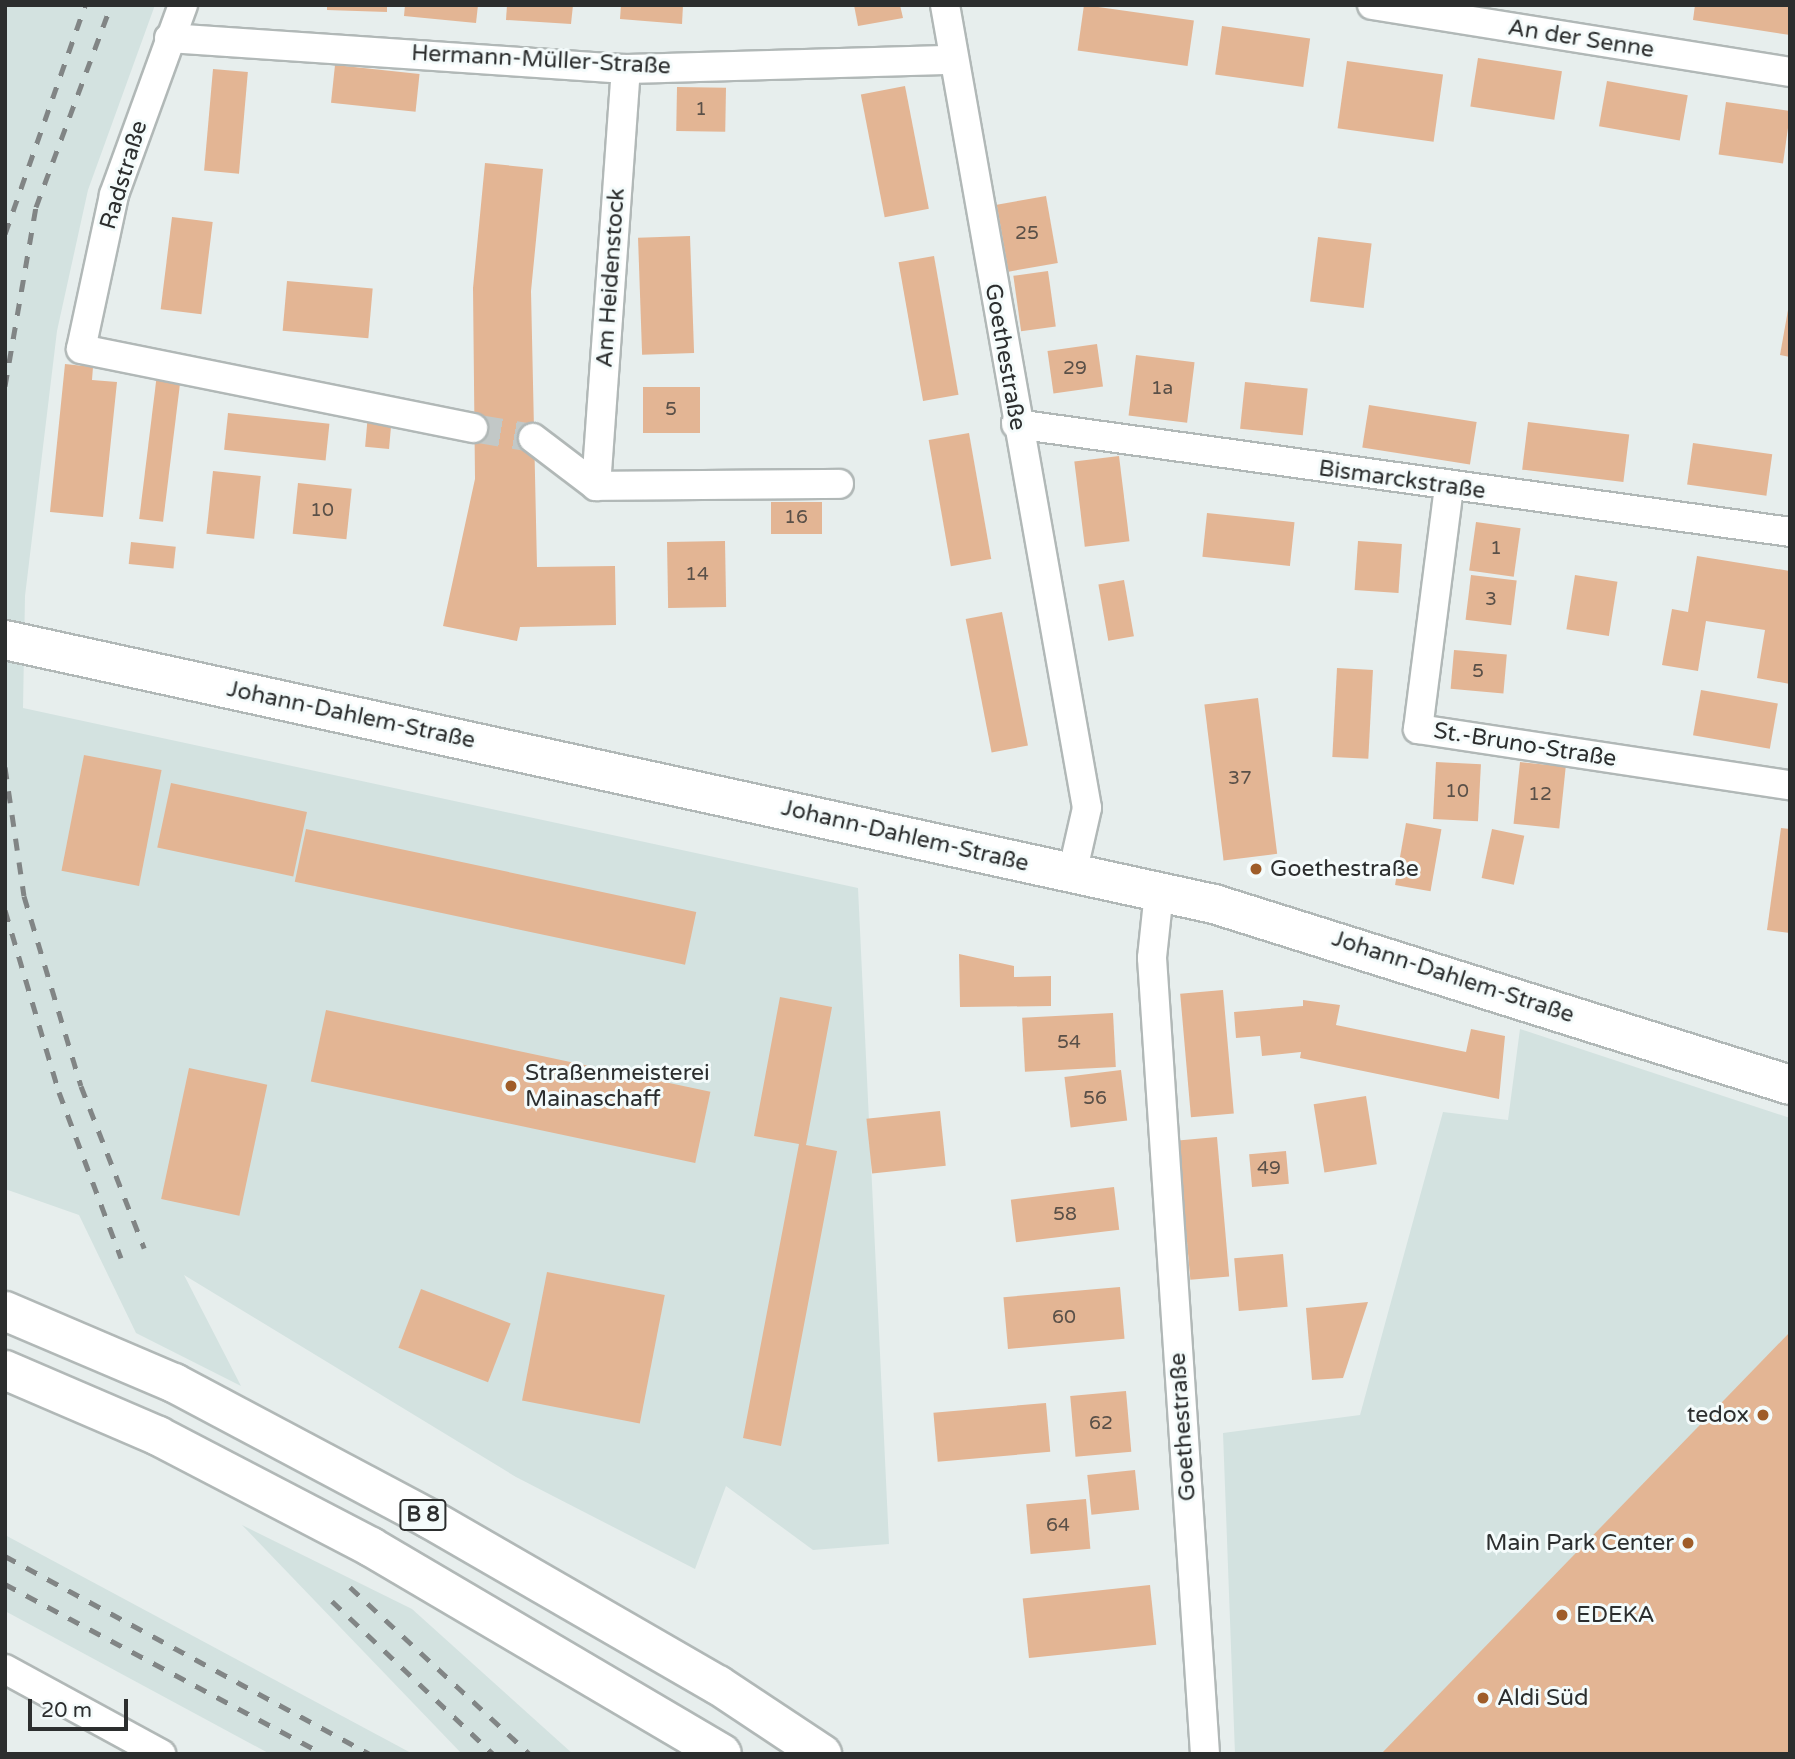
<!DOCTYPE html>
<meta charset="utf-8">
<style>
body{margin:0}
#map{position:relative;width:1795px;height:1759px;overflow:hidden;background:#e7eeed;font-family:"Varela Round",sans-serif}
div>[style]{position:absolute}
.built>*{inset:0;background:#d3e2e0}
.building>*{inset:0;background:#e3b594;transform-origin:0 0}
.street-tunnel>*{height:28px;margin-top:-14px;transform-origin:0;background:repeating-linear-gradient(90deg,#c2c8c7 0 28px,transparent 0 42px)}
.roads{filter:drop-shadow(2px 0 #b1b8b7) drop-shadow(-2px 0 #b1b8b7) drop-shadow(0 2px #b1b8b7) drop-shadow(0 -2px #b1b8b7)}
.street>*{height:28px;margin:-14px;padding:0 14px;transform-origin:14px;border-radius:14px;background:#fff}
.secondary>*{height:38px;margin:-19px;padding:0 19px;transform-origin:19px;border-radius:19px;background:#fff}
.highway>*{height:38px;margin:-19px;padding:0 19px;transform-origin:19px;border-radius:19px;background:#fff}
.rail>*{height:5px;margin-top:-2.5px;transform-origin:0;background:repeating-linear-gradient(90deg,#818585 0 12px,transparent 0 24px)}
.dots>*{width:19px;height:19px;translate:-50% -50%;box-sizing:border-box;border:4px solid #f4fbfb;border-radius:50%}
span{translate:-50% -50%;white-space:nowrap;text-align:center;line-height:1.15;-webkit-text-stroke:6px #f4fbfb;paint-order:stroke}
.number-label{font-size:19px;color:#5a5048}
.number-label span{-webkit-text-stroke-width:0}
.shield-label span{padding:2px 5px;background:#f4fbfb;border:2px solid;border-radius:5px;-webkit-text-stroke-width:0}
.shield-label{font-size:21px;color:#2c2e2e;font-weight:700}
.street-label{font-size:23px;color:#2c2e2e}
.poi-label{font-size:23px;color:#2c2e2e}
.left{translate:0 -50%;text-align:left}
.right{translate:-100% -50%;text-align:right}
.frame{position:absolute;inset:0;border:7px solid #2c2e2e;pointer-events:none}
.scale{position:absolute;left:28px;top:1699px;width:100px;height:32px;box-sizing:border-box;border:4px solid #2c2e2e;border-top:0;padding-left:9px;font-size:21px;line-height:24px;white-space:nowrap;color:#2c2e2e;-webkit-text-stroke:5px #f4fbfb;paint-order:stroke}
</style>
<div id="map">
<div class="built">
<div style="clip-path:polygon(5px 5px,155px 5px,88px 190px,57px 331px,25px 596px,23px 708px,858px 888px,889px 1544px,813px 1550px,726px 1486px,695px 1569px,516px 1477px,184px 1275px,241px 1386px,136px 1333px,79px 1215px,5px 1189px)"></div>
<div style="clip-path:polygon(1520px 1029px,1790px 1118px,1790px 1754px,1235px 1754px,1223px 1433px,1360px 1415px,1443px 1112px,1508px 1120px)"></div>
<div style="clip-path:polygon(242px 1525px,412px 1609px,573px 1754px,462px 1754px)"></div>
<div style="clip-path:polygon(5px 1535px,413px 1754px,270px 1754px,5px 1611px)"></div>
</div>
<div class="building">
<div style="clip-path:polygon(327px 5px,387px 5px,387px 12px,327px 10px)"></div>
<div style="clip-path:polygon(405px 5px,478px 5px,476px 23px,404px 16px)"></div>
<div style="clip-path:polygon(507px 5px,573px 5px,571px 24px,506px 20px)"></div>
<div style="clip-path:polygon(621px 5px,683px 5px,682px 24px,620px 19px)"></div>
<div style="clip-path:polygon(854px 5px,900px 5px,903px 18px,858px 26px)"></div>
<div style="left:1084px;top:5px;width:111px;height:46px;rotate:8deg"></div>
<div style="clip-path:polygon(1695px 5px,1790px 5px,1790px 35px,1693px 20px)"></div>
<div style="left:1222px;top:26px;width:89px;height:49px;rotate:8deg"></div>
<div style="left:1478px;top:58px;width:85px;height:49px;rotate:9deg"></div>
<div style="left:1347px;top:61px;width:97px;height:68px;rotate:8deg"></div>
<div style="left:335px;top:65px;width:85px;height:38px;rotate:6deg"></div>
<div style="left:213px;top:69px;width:35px;height:102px;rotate:5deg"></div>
<div style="left:1607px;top:81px;width:82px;height:46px;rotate:10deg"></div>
<div style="left:905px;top:86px;width:125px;height:45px;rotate:79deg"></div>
<div style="left:677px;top:87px;width:49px;height:44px;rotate:1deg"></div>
<div style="left:1726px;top:102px;width:65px;height:53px;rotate:8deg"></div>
<div style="clip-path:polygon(485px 163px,543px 169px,531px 291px,537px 567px,615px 566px,616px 625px,520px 627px,517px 641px,443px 626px,475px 479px,473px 288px)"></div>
<div style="left:1046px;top:196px;width:68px;height:50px;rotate:80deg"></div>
<div style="left:172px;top:217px;width:41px;height:93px;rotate:7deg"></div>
<div style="left:690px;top:236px;width:117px;height:52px;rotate:88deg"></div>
<div style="left:1318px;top:237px;width:54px;height:65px;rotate:7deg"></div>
<div style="left:934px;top:256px;width:141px;height:36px;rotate:80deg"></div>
<div style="left:1048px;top:271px;width:56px;height:35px;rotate:82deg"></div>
<div style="left:287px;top:281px;width:86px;height:50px;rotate:5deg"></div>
<div style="clip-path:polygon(1788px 310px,1790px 310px,1790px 357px,1780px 355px)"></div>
<div style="left:1097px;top:344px;width:43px;height:50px;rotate:82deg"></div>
<div style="left:1136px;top:355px;width:59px;height:61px;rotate:7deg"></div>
<div style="clip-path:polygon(65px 364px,93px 367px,92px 380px,117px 382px,103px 517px,50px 512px)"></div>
<div style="left:157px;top:374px;width:24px;height:146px;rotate:7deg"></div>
<div style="left:1245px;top:382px;width:63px;height:47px;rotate:6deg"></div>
<div style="left:643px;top:387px;width:57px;height:46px"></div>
<div style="left:1369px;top:405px;width:109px;height:43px;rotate:9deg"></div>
<div style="left:228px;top:413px;width:102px;height:37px;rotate:6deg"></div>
<div style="left:368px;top:414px;width:24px;height:33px;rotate:5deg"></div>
<div style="left:1528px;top:422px;width:102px;height:48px;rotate:7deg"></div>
<div style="left:969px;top:433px;width:128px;height:41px;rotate:80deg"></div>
<div style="left:1693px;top:443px;width:80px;height:42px;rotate:8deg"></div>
<div style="left:1119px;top:456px;width:86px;height:45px;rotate:83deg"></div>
<div style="left:213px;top:471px;width:48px;height:63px;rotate:6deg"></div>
<div style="left:298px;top:483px;width:54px;height:51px;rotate:6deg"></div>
<div style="left:771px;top:502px;width:51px;height:32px"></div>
<div style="left:1207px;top:513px;width:88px;height:44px;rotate:6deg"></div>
<div style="left:1476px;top:522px;width:45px;height:49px;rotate:8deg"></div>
<div style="left:725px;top:541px;width:66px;height:58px;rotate:89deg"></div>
<div style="left:1358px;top:541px;width:44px;height:49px;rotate:4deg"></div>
<div style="left:131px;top:542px;width:45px;height:22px;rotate:6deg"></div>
<div style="clip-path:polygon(1697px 556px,1790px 571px,1790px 684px,1757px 678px,1765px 630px,1706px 621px,1698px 671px,1662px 665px,1672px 609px,1688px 612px)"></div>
<div style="left:1471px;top:575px;width:46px;height:45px;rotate:7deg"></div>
<div style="left:1575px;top:575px;width:43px;height:55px;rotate:9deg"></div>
<div style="left:1124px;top:580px;width:57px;height:26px;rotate:80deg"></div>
<div style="left:1002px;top:612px;width:136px;height:37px;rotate:79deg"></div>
<div style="left:1454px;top:650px;width:53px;height:39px;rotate:5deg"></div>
<div style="left:1337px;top:668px;width:36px;height:89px;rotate:3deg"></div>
<div style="left:1701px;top:690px;width:78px;height:46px;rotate:10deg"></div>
<div style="left:1258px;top:698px;width:157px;height:54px;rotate:83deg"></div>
<div style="left:84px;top:755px;width:79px;height:118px;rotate:11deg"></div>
<div style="left:1436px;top:762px;width:45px;height:57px;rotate:3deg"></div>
<div style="left:1520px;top:762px;width:46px;height:62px;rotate:6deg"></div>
<div style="left:171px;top:783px;width:139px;height:66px;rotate:12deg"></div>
<div style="left:1406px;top:823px;width:36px;height:63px;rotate:10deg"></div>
<div style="clip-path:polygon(1781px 828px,1790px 829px,1790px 933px,1767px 930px)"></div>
<div style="left:306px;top:829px;width:399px;height:54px;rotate:12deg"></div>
<div style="left:1492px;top:829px;width:33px;height:50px;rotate:12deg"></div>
<div style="clip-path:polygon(959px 954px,1014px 966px,1014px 977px,1051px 976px,1051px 1006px,960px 1007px)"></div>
<div style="left:1223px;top:990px;width:124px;height:43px;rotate:85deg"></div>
<div style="clip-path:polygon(780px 997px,832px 1007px,806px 1145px,837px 1151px,781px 1446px,743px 1438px,799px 1144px,754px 1136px)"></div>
<div style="clip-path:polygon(1303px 1000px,1340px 1005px,1336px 1025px,1466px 1052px,1471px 1029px,1505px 1036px,1499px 1099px,1300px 1058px,1301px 1052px,1262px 1056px,1260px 1036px,1236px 1038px,1234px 1012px,1303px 1006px)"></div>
<div style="left:326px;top:1010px;width:393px;height:73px;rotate:12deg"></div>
<div style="left:1113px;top:1013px;width:54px;height:91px;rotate:87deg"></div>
<div style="left:189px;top:1068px;width:80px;height:134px;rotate:12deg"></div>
<div style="left:1121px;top:1070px;width:51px;height:57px;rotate:83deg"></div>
<div style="left:1366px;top:1096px;width:69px;height:53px;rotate:81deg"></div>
<div style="left:940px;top:1111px;width:55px;height:74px;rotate:84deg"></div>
<div style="left:1217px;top:1137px;width:140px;height:39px;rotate:85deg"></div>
<div style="left:1286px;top:1151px;width:33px;height:37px;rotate:85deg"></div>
<div style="left:1114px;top:1187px;width:43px;height:104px;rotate:83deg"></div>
<div style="left:1283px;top:1254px;width:53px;height:49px;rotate:85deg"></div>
<div style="left:547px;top:1272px;width:120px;height:131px;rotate:11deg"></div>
<div style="left:1120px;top:1287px;width:52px;height:117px;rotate:85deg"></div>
<div style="left:421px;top:1289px;width:96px;height:63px;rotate:21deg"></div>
<div style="clip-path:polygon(1368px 1302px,1343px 1378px,1312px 1380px,1306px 1308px)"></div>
<div style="clip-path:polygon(1790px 1332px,1790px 1754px,1381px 1754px)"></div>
<div style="left:1126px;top:1391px;width:61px;height:56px;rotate:85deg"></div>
<div style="left:1046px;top:1403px;width:49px;height:113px;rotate:85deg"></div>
<div style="left:1135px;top:1470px;width:40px;height:48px;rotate:84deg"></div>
<div style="left:1086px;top:1499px;width:50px;height:60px;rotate:85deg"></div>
<div style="left:1150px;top:1585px;width:60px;height:128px;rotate:84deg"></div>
</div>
<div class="street-tunnel">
<div style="left:473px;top:428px;width:61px;rotate:9.5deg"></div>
</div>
<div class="roads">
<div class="street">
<div style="left:183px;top:5px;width:202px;rotate:110deg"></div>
<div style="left:114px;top:195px;width:157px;rotate:102.1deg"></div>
<div style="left:81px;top:349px;width:400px;rotate:11.4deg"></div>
<div style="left:945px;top:5px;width:815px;rotate:79.97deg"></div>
<div style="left:1087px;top:808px;width:68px;rotate:102.8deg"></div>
<div style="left:1372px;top:5px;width:423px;rotate:9.1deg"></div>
<div style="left:169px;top:38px;width:458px;rotate:3.9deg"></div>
<div style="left:626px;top:69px;width:328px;rotate:-1.6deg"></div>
<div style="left:1016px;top:424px;width:781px;rotate:7.94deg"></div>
<div style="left:533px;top:438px;width:79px;rotate:37.3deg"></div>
<div style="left:596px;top:486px;width:418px;rotate:-85.9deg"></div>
<div style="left:596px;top:486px;width:243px;rotate:-0.5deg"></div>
<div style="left:1449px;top:487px;width:244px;rotate:97.3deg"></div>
<div style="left:1418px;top:729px;width:376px;rotate:8.6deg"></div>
<div style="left:1159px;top:892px;width:66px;rotate:96.1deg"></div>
<div style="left:1152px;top:958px;width:798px;rotate:86.19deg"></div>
<div style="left:5px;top:1669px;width:178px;rotate:28.6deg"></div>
</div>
<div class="secondary">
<div style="left:5px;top:640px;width:1237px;rotate:12.32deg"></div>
<div style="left:1214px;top:904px;width:604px;rotate:17.44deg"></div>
</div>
<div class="highway">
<div style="left:5px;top:1311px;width:184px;rotate:23.1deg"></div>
<div style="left:174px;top:1383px;width:290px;rotate:28deg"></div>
<div style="left:430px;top:1519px;width:332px;rotate:30deg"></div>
<div style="left:718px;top:1685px;width:125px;rotate:33.6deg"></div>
<div style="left:5px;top:1370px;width:167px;rotate:23.3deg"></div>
<div style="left:158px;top:1436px;width:240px;rotate:27.5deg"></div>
<div style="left:371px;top:1547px;width:407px;rotate:30.5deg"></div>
</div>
</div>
<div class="rail">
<div style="left:5px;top:234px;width:243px;rotate:-70.7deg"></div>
<div style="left:5px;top:386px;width:182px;rotate:-80.2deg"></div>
<div style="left:36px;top:207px;width:215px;rotate:-69.6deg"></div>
<div style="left:5px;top:767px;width:130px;rotate:81.6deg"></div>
<div style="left:24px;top:896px;width:198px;rotate:73.3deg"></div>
<div style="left:81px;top:1086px;width:174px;rotate:68.7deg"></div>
<div style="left:5px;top:910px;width:190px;rotate:73.5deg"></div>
<div style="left:59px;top:1092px;width:177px;rotate:69.5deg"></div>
<div style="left:5px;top:1556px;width:414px;rotate:28.5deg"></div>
<div style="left:5px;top:1584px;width:361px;rotate:28.1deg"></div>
<div style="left:350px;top:1587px;width:246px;rotate:42.9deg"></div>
<div style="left:332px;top:1601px;width:222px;rotate:43.5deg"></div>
</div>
<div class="dots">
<div style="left:1256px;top:869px;background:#9f5d29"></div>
<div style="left:511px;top:1086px;background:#9f5d29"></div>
<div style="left:1763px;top:1415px;background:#9f5d29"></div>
<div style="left:1688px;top:1543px;background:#9f5d29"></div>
<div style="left:1562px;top:1615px;background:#9f5d29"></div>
<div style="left:1483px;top:1698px;background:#9f5d29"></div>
</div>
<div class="number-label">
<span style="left:701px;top:110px">1</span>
<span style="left:1027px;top:234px">25</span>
<span style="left:1075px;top:369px">29</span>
<span style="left:1162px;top:389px">1a</span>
<span style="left:671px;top:410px">5</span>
<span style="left:322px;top:511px">10</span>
<span style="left:796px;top:518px">16</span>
<span style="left:1496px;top:549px">1</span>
<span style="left:697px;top:575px">14</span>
<span style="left:1491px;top:600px">3</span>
<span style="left:1478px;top:672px">5</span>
<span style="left:1240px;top:779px">37</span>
<span style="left:1457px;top:792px">10</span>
<span style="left:1540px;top:795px">12</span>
<span style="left:1069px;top:1043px">54</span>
<span style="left:1095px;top:1099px">56</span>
<span style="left:1269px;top:1169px">49</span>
<span style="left:1065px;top:1215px">58</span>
<span style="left:1064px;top:1318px">60</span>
<span style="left:1101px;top:1424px">62</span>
<span style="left:1058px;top:1526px">64</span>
</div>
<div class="shield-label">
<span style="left:423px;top:1515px">B 8</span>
</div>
<div class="street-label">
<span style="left:1581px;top:39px;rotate:9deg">An der Senne</span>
<span style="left:541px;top:60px;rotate:3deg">Hermann-Müller-Straße</span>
<span style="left:124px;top:175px;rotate:-73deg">Radstraße</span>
<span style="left:611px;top:278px;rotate:-86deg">Am Heidenstock</span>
<span style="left:1005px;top:357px;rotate:80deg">Goethestraße</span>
<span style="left:1402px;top:480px;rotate:8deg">Bismarckstraße</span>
<span style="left:351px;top:715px;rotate:12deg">Johann-Dahlem-Straße</span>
<span style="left:1525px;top:745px;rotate:9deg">St.-Bruno-Straße</span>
<span style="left:905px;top:836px;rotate:13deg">Johann-Dahlem-Straße</span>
<span style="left:1453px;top:977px;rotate:18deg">Johann-Dahlem-Straße</span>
<span style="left:1183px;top:1427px;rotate:-94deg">Goethestraße</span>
</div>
<div class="poi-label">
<span class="left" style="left:1270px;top:869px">Goethestraße</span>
<span class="left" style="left:525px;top:1086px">Straßenmeisterei<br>Mainaschaff</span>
<span class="right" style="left:1749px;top:1415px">tedox</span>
<span class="right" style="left:1674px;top:1543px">Main Park Center</span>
<span class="left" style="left:1576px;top:1615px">EDEKA</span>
<span class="left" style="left:1497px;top:1698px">Aldi Süd</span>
</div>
<div class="frame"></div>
<div class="scale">20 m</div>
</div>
